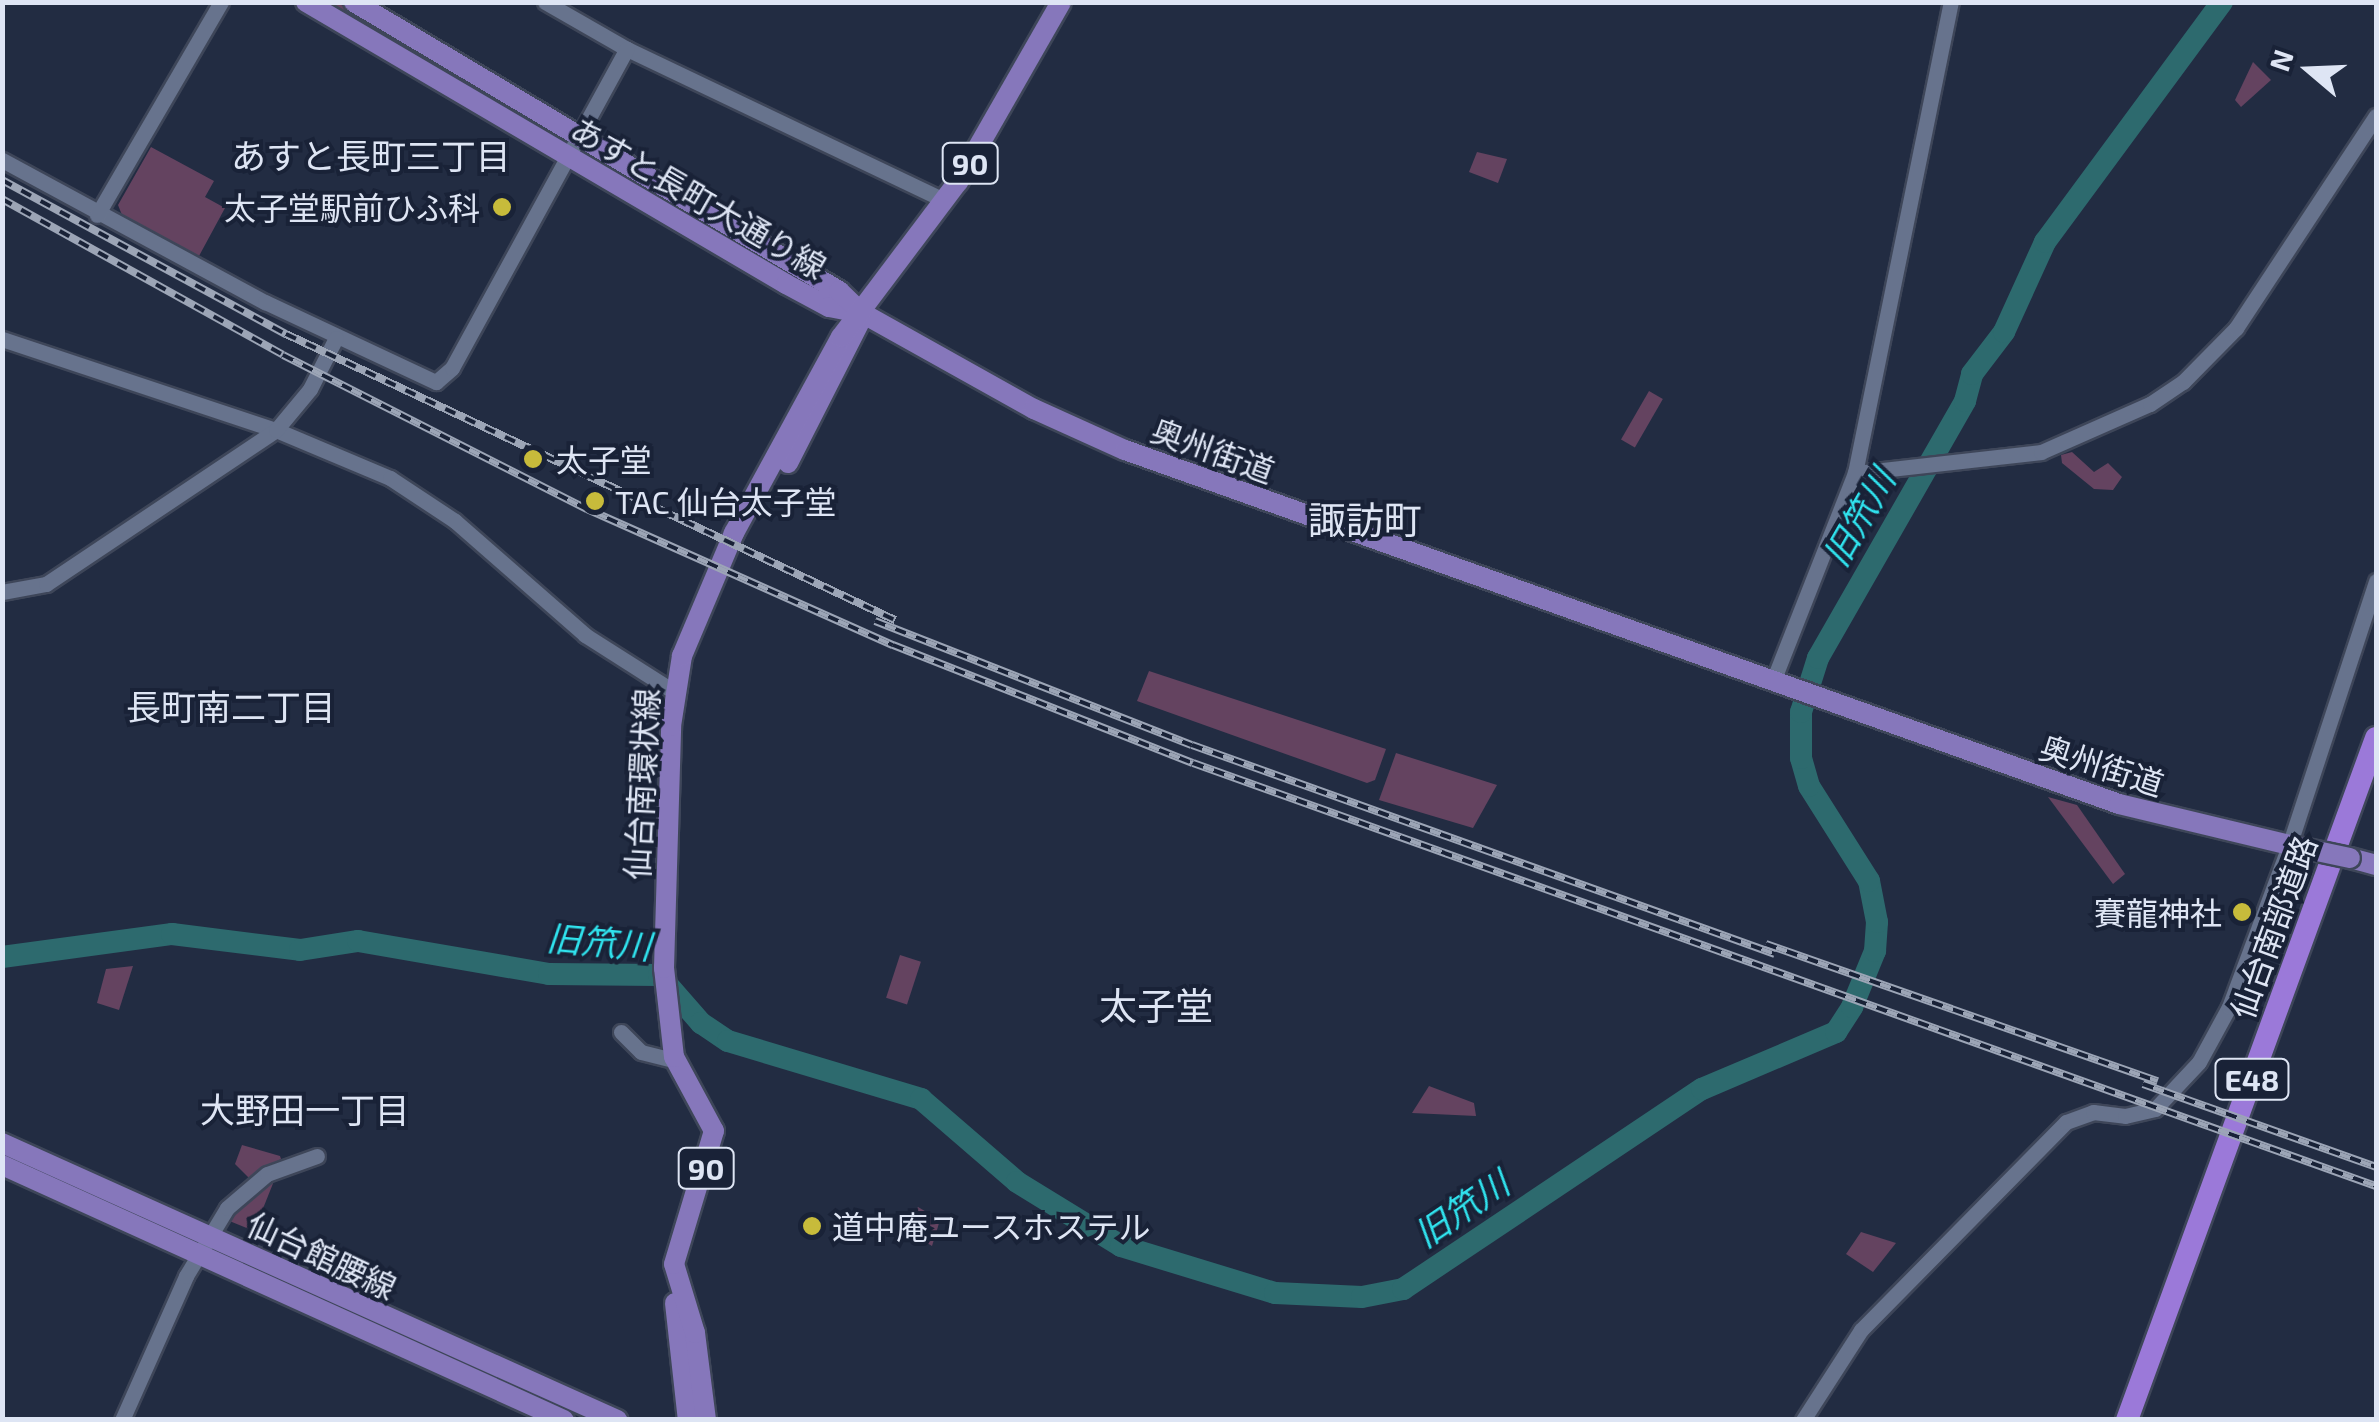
<!DOCTYPE html>
<meta charset="utf-8">
<style>
body{margin:0}
#map{position:relative;width:2379px;height:1422px;overflow:hidden;background:#222c42;font-family:"Exo 2","Noto Sans JP",sans-serif}
div>[style]{position:absolute}
.green>*{inset:0;background:#644360;transform-origin:0 0}
.river>*{height:22px;margin:-11px;padding:0 11px;transform-origin:11px;border-radius:11px;background:#2d6a6e}
.roads{filter:drop-shadow(2px 0 #3e4659) drop-shadow(-2px 0 #3e4659) drop-shadow(0 2px #3e4659) drop-shadow(0 -2px #3e4659)}
.minor>*{height:15px;margin:-7.5px;padding:0 7.5px;transform-origin:7.5px;border-radius:7.5px;background:#67738d}
.major>*{height:20px;margin:-10px;padding:0 10px;transform-origin:10px;border-radius:10px;background:#8677bb}
.highway>*{height:22px;margin:-11px;padding:0 11px;transform-origin:11px;border-radius:11px;background:#9b79d9}
.rail>*{height:8px;margin-top:-4px;transform-origin:0;background:repeating-linear-gradient(90deg,#192237 0 11px,#9ca5b6 0 22px);box-sizing:border-box;border-block:2px solid #9ca5b6}
.bridges{filter:drop-shadow(2px 0 #3e4659) drop-shadow(-2px 0 #3e4659) drop-shadow(0 2px #3e4659) drop-shadow(0 -2px #3e4659)}
.major-bridge>*{height:20px;margin:-10px;padding:0 10px;transform-origin:10px;border-radius:10px;background:#8677bb}
.dots>*{width:28px;height:28px;translate:-50% -50%;box-sizing:border-box;border:5px solid #192237;border-radius:50%}
span{translate:-50% -50%;white-space:nowrap;text-align:center;line-height:1.15;-webkit-text-stroke:8px #192237;paint-order:stroke}
.shield-label span{padding:2px 8px;background:#192237;border:2px solid;border-radius:8px;-webkit-text-stroke-width:0}
.shield-label{font-size:30px;color:#dee5f4;font-weight:700}
.street-label{font-size:32px;color:#dee5f4}
.poi-label{font-size:32px;color:#dee5f4}
.right{translate:-100% -50%;text-align:right}
.left{translate:0 -50%;text-align:left}
.neighbourhood-label{font-size:35px;color:#dee5f4}
.water-label{font-size:35px;color:#30e3ee;font-style:italic}
.quarter-label{font-size:38px;color:#dee5f4}
.frame{position:absolute;inset:0;border:5px solid #dee5f4;pointer-events:none}
.north{position:absolute;left:2259px;top:20px;width:100px;height:100px;-webkit-text-stroke:8px #192237;paint-order:stroke;rotate:289deg;font-size:28px;font-weight:700;line-height:40px;text-align:center;color:#dee5f4}
.north::after{content:'';display:block;margin:auto;width:35px;height:45px;background:#dee5f4;clip-path:polygon(50% 0,100% 100%,50% 72%,0 100%)}
</style>
<div id="map">
<div class="green">
<div style="clip-path:polygon(325px 3px,338px 3px,443px 64px,469px 87px)"></div>
<div style="clip-path:polygon(2253px 62px,2271px 80px,2241px 107px,2235px 100px)"></div>
<div style="clip-path:polygon(151px 147px,214px 181px,205px 197px,225px 208px,199px 256px,122px 215px,118px 205px)"></div>
<div style="clip-path:polygon(1477px 152px,1507px 159px,1498px 183px,1469px 172px)"></div>
<div style="left:1649px;top:391px;width:16px;height:56px;rotate:30deg"></div>
<div style="clip-path:polygon(2072px 452px,2094px 472px,2108px 463px,2122px 477px,2113px 490px,2094px 489px,2062px 463px,2061px 455px)"></div>
<div style="clip-path:polygon(1149px 671px,1386px 749px,1375px 780px,1367px 783px,1137px 701px)"></div>
<div style="clip-path:polygon(1396px 753px,1497px 785px,1473px 828px,1379px 800px)"></div>
<div style="clip-path:polygon(2048px 797px,2077px 805px,2125px 874px,2113px 884px)"></div>
<div style="left:900px;top:955px;width:22px;height:45px;rotate:18deg"></div>
<div style="clip-path:polygon(133px 966px,119px 1010px,97px 1003px,106px 969px)"></div>
<div style="clip-path:polygon(1429px 1086px,1474px 1103px,1476px 1116px,1412px 1113px)"></div>
<div style="clip-path:polygon(242px 1145px,280px 1156px,281px 1159px,249px 1178px,235px 1164px)"></div>
<div style="clip-path:polygon(276px 1176px,254px 1231px,227px 1220px,243px 1199px)"></div>
<div style="clip-path:polygon(918px 1207px,940px 1220px,932px 1246px,904px 1229px)"></div>
<div style="clip-path:polygon(1861px 1232px,1896px 1243px,1873px 1272px,1846px 1254px)"></div>
</div>
<div class="river">
<div style="left:2px;top:957px;width:172px;rotate:-7.7deg"></div>
<div style="left:172px;top:934px;width:129px;rotate:7.1deg"></div>
<div style="left:300px;top:950px;width:59px;rotate:-8.8deg"></div>
<div style="left:358px;top:941px;width:194px;rotate:9.8deg"></div>
<div style="left:549px;top:974px;width:110px;rotate:0.5deg"></div>
<div style="left:659px;top:975px;width:64px;rotate:48.8deg"></div>
<div style="left:701px;top:1023px;width:32px;rotate:34deg"></div>
<div style="left:728px;top:1041px;width:202px;rotate:16.7deg"></div>
<div style="left:921px;top:1099px;width:127px;rotate:40.8deg"></div>
<div style="left:1017px;top:1182px;width:122px;rotate:31.6deg"></div>
<div style="left:1121px;top:1246px;width:161px;rotate:17deg"></div>
<div style="left:1275px;top:1293px;width:87px;rotate:2.6deg"></div>
<div style="left:1362px;top:1297px;width:42px;rotate:-11deg"></div>
<div style="left:1403px;top:1289px;width:360px;rotate:-33.8deg"></div>
<div style="left:1702px;top:1089px;width:146px;rotate:-23deg"></div>
<div style="left:1836px;top:1032px;width:30px;rotate:-57deg"></div>
<div style="left:1852px;top:1007px;width:61px;rotate:-67.7deg"></div>
<div style="left:1875px;top:951px;width:29px;rotate:-86deg"></div>
<div style="left:1877px;top:922px;width:42px;rotate:-101deg"></div>
<div style="left:1869px;top:881px;width:112px;rotate:-122.3deg"></div>
<div style="left:1809px;top:786px;width:29px;rotate:-106deg"></div>
<div style="left:1801px;top:758px;width:46px;rotate:-90deg"></div>
<div style="left:1801px;top:712px;width:57px;rotate:-72.5deg"></div>
<div style="left:1818px;top:658px;width:296px;rotate:-60.2deg"></div>
<div style="left:1965px;top:401px;width:28px;rotate:-75deg"></div>
<div style="left:1972px;top:374px;width:53px;rotate:-52.7deg"></div>
<div style="left:2004px;top:332px;width:99px;rotate:-65.5deg"></div>
<div style="left:2045px;top:242px;width:298px;rotate:-53.6deg"></div>
</div>
<div class="roads">
<div class="minor">
<div style="left:545px;top:2px;width:95px;rotate:29.8deg"></div>
<div style="left:627px;top:49px;width:351px;rotate:25.5deg"></div>
<div style="left:2px;top:160px;width:299px;rotate:28.4deg"></div>
<div style="left:265px;top:302px;width:189px;rotate:25.1deg"></div>
<div style="left:436px;top:382px;width:21px;rotate:-41deg"></div>
<div style="left:452px;top:368px;width:364px;rotate:-61.3deg"></div>
<div style="left:97px;top:215px;width:246px;rotate:-59.8deg"></div>
<div style="left:2px;top:339px;width:289px;rotate:18.4deg"></div>
<div style="left:276px;top:430px;width:124px;rotate:22.8deg"></div>
<div style="left:390px;top:478px;width:78px;rotate:33.5deg"></div>
<div style="left:455px;top:521px;width:173px;rotate:41.2deg"></div>
<div style="left:585px;top:635px;width:104px;rotate:32.5deg"></div>
<div style="left:1855px;top:473px;width:187px;rotate:-6.4deg"></div>
<div style="left:2041px;top:452px;width:119px;rotate:-23.8deg"></div>
<div style="left:2150px;top:404px;width:40px;rotate:-34deg"></div>
<div style="left:2183px;top:382px;width:76px;rotate:-45.5deg"></div>
<div style="left:2236px;top:328px;width:254px;rotate:-56.6deg"></div>
<div style="left:2px;top:592px;width:45px;rotate:-10.3deg"></div>
<div style="left:46px;top:584px;width:277px;rotate:-33.8deg"></div>
<div style="left:276px;top:430px;width:53px;rotate:-50.3deg"></div>
<div style="left:310px;top:389px;width:57px;rotate:-63deg"></div>
<div style="left:1773px;top:681px;width:224px;rotate:-68.5deg"></div>
<div style="left:1855px;top:473px;width:481px;rotate:-78.5deg"></div>
<div style="left:621px;top:1032px;width:28px;rotate:45deg"></div>
<div style="left:641px;top:1052px;width:36px;rotate:14deg"></div>
<div style="left:122px;top:1420px;width:158px;rotate:-66deg"></div>
<div style="left:186px;top:1276px;width:79px;rotate:-58.9deg"></div>
<div style="left:227px;top:1208px;width:52px;rotate:-40.4deg"></div>
<div style="left:267px;top:1174px;width:53px;rotate:-19.8deg"></div>
<div style="left:1803px;top:1420px;width:107px;rotate:-57.2deg"></div>
<div style="left:1861px;top:1330px;width:292px;rotate:-45.4deg"></div>
<div style="left:2066px;top:1122px;width:29px;rotate:-20deg"></div>
<div style="left:2093px;top:1112px;width:32px;rotate:7deg"></div>
<div style="left:2125px;top:1116px;width:31px;rotate:-13deg"></div>
<div style="left:2155px;top:1109px;width:64px;rotate:-46.9deg"></div>
<div style="left:2199px;top:1062px;width:63px;rotate:-61.4deg"></div>
<div style="left:2229px;top:1007px;width:172px;rotate:-69.6deg"></div>
<div style="left:2289px;top:846px;width:279px;rotate:-71.8deg"></div>
</div>
<div class="major">
<div style="left:306px;top:2px;width:557px;rotate:30.43deg"></div>
<div style="left:786px;top:284px;width:49px;rotate:28.1deg"></div>
<div style="left:829px;top:307px;width:33px;rotate:11deg"></div>
<div style="left:354px;top:2px;width:565px;rotate:30.79deg"></div>
<div style="left:839px;top:291px;width:32px;rotate:44deg"></div>
<div style="left:862px;top:313px;width:197px;rotate:29.2deg"></div>
<div style="left:1034px;top:409px;width:100px;rotate:24.3deg"></div>
<div style="left:1125px;top:450px;width:1055px;rotate:19.6deg"></div>
<div style="left:2119px;top:804px;width:184px;rotate:13.5deg"></div>
<div style="left:788px;top:463px;width:161px;rotate:-63deg"></div>
<div style="left:2350px;top:858px;width:27px;rotate:15deg"></div>
<div style="left:2px;top:1143px;width:675px;rotate:24.25deg"></div>
<div style="left:2px;top:1165px;width:617px;rotate:24.41deg"></div>
<div style="left:675px;top:1303px;width:118px;rotate:83.7deg"></div>
<div style="left:706px;top:1420px;width:88px;rotate:-97.2deg"></div>
<div style="left:695px;top:1333px;width:72px;rotate:-106.9deg"></div>
<div style="left:674px;top:1264px;width:139px;rotate:-73.3deg"></div>
<div style="left:714px;top:1131px;width:84px;rotate:-118.4deg"></div>
<div style="left:674px;top:1057px;width:90px;rotate:-96.4deg"></div>
<div style="left:664px;top:968px;width:242px;rotate:-88.3deg"></div>
<div style="left:671px;top:726px;width:71px;rotate:-81.1deg"></div>
<div style="left:682px;top:656px;width:134px;rotate:-67.1deg"></div>
<div style="left:734px;top:533px;width:223px;rotate:-61.4deg"></div>
<div style="left:841px;top:337px;width:194px;rotate:-53deg"></div>
<div style="left:958px;top:182px;width:207px;rotate:-60.2deg"></div>
</div>
<div class="highway">
<div style="left:2127px;top:1420px;width:726px;rotate:-69.94deg"></div>
</div>
</div>
<div class="rail">
<div style="left:2px;top:180px;width:323px;rotate:28.5deg"></div>
<div style="left:286px;top:334px;width:673px;rotate:25.16deg"></div>
<div style="left:2px;top:199px;width:321px;rotate:29deg"></div>
<div style="left:283px;top:355px;width:341px;rotate:26.9deg"></div>
<div style="left:587px;top:509px;width:335px;rotate:24deg"></div>
<div style="left:893px;top:645px;width:322px;rotate:21.5deg"></div>
<div style="left:1193px;top:763px;width:1256px;rotate:19.68deg"></div>
<div style="left:875px;top:621px;width:340px;rotate:21.4deg"></div>
<div style="left:1192px;top:745px;width:619px;rotate:19.72deg"></div>
<div style="left:1766px;top:944px;width:415px;rotate:19.3deg"></div>
<div style="left:2143px;top:1084px;width:247px;rotate:19.6deg"></div>
</div>
<div class="bridges">
<div class="major-bridge">
<div style="left:2298px;top:847px;width:53px;rotate:11.9deg"></div>
</div>
</div>
<div class="dots">
<div style="left:502px;top:207px;background:#c7bb3b"></div>
<div style="left:533px;top:459px;background:#c7bb3b"></div>
<div style="left:595px;top:501px;background:#c7bb3b"></div>
<div style="left:2242px;top:912px;background:#c7bb3b"></div>
<div style="left:812px;top:1226px;background:#c7bb3b"></div>
</div>
<div class="shield-label">
<span style="left:970px;top:163px">90</span>
<span style="left:2252px;top:1079px">E48</span>
<span style="left:706px;top:1168px">90</span>
</div>
<div class="street-label">
<span style="left:699px;top:197px;rotate:30deg">あすと長町大通り線</span>
<span style="left:1213px;top:450px;rotate:20deg">奥州街道</span>
<span style="left:2102px;top:765px;rotate:18deg">奥州街道</span>
<span style="left:641px;top:784px;rotate:-87deg">仙台南環状線</span>
<span style="left:2273px;top:927px;rotate:-70deg">仙台南部道路</span>
<span style="left:322px;top:1255px;rotate:25deg">仙台館腰線</span>
</div>
<div class="poi-label">
<span class="right" style="left:480px;top:207px">太子堂駅前ひふ科</span>
<span class="left" style="left:556px;top:459px">太子堂</span>
<span class="left" style="left:615px;top:501px">TAC 仙台太子堂</span>
<span class="right" style="left:2222px;top:912px">賽龍神社</span>
<span class="left" style="left:832px;top:1226px">道中庵ユースホステル</span>
</div>
<div class="neighbourhood-label">
<span style="left:371px;top:155px">あすと長町三丁目</span>
<span style="left:231px;top:706px">長町南二丁目</span>
<span style="left:305px;top:1109px">大野田一丁目</span>
</div>
<div class="water-label">
<span style="left:1858px;top:517px;rotate:-60deg">旧笊川</span>
<span style="left:599px;top:941px;rotate:5deg">旧笊川</span>
<span style="left:1461px;top:1208px;rotate:-34deg">旧笊川</span>
</div>
<div class="quarter-label">
<span style="left:1365px;top:520px">諏訪町</span>
<span style="left:1156px;top:1006px">太子堂</span>
</div>
<div class="frame"></div>
<div class="north">N</div>
</div>
